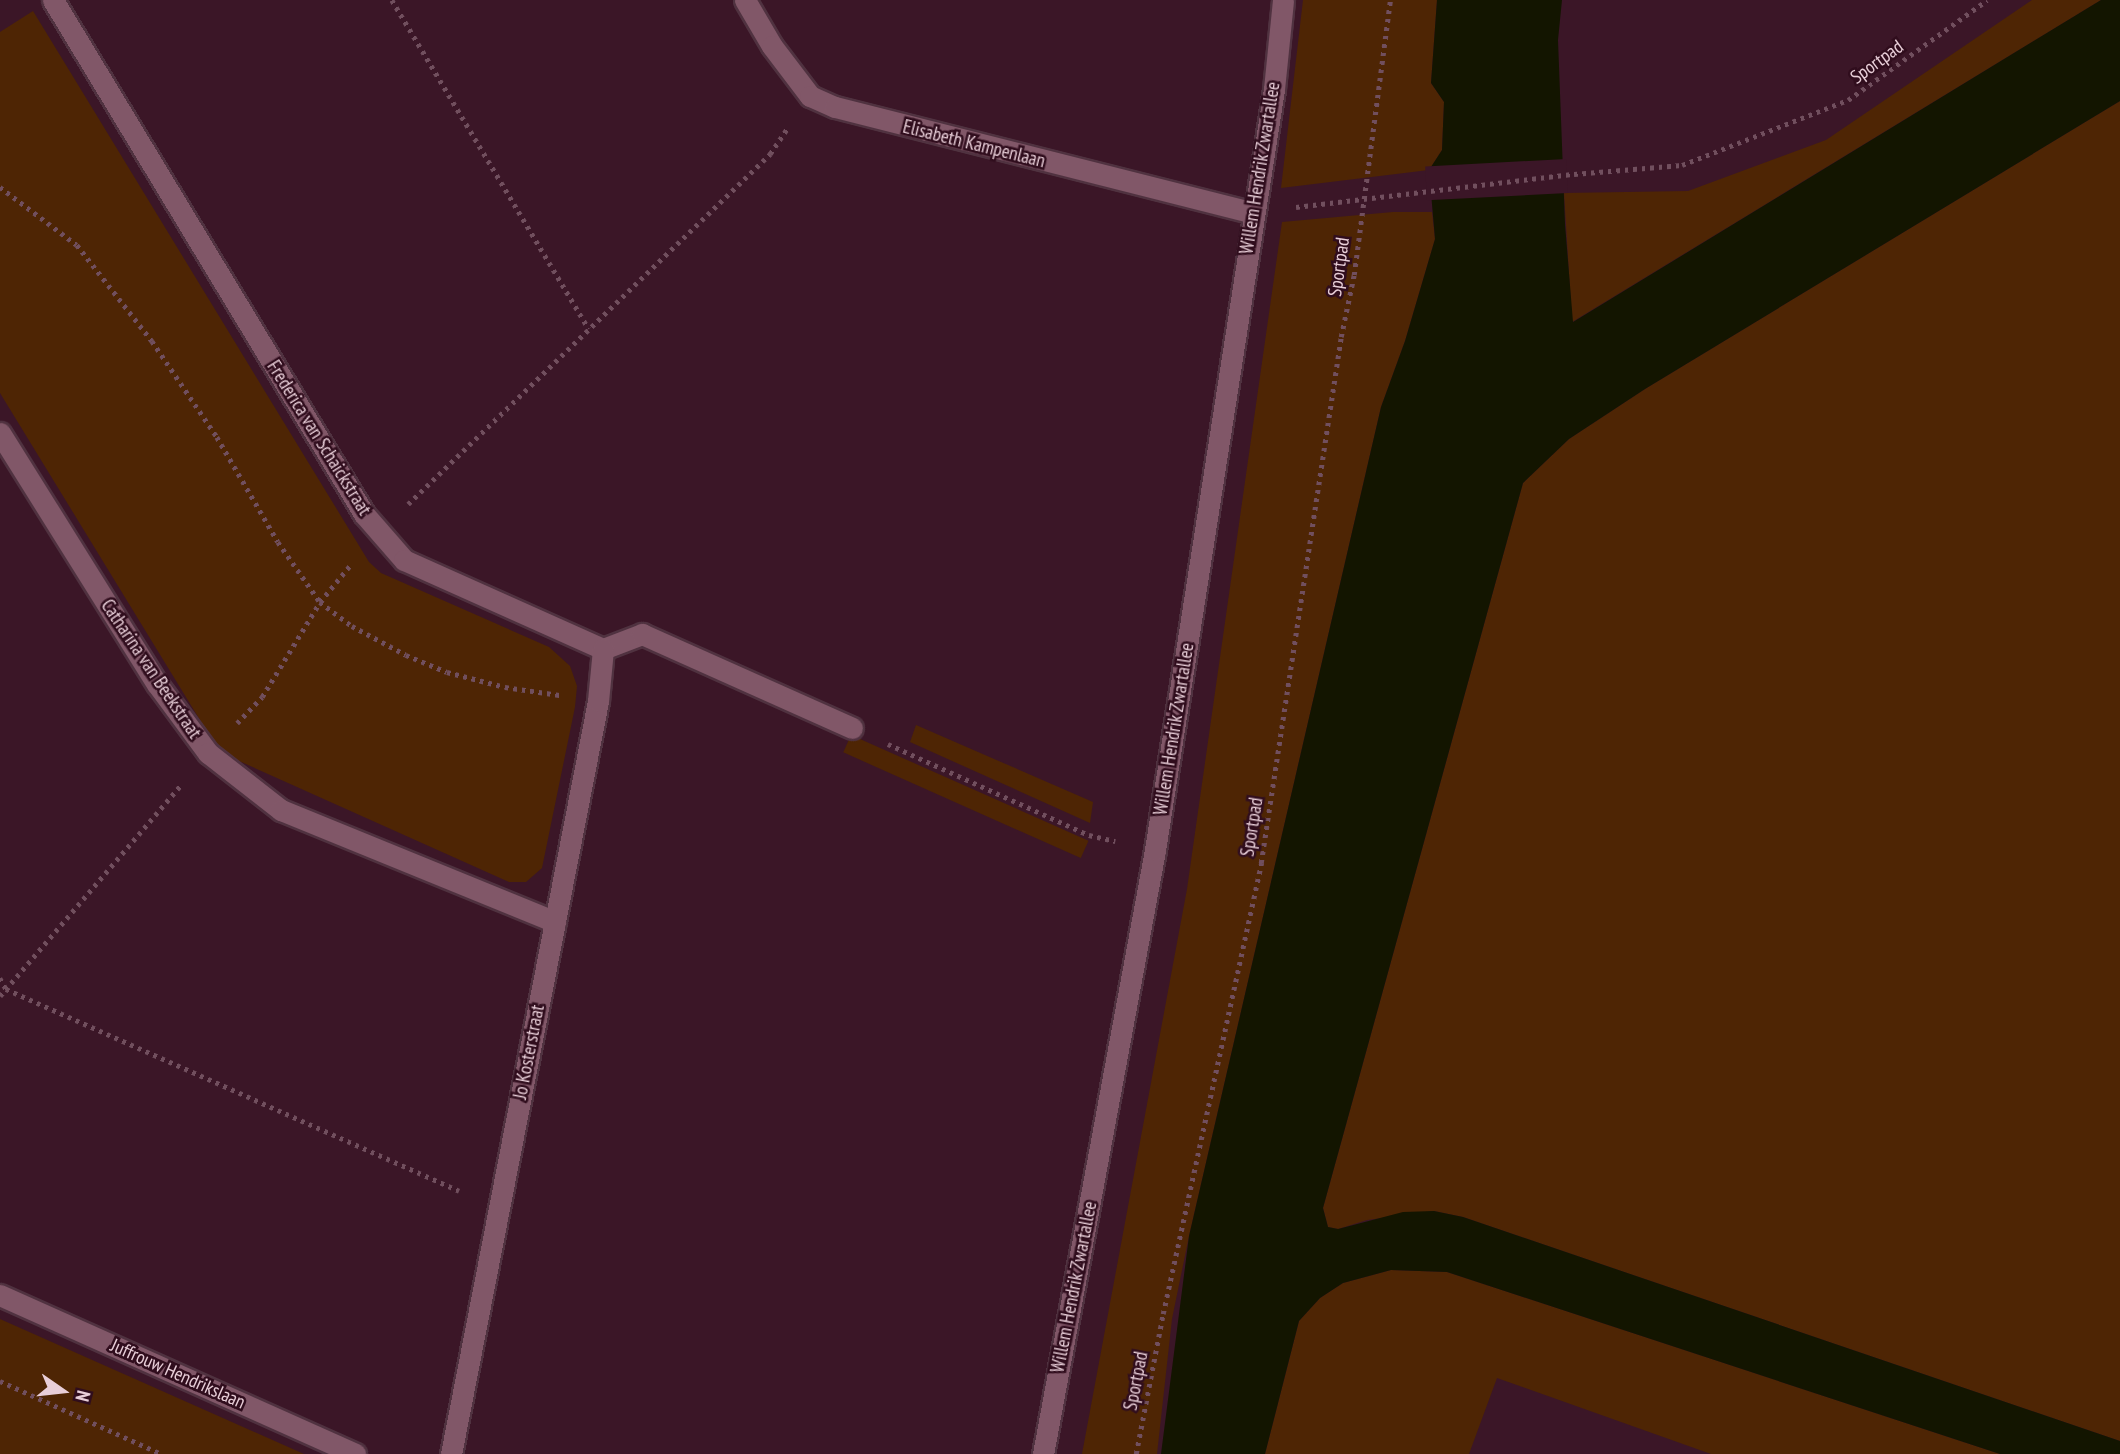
<!DOCTYPE html>
<style>
body{margin:0}
#map{position:relative;width:2120px;height:1454px;overflow:hidden;background:#3b1627;font-family:"PT Sans Narrow",sans-serif}
div>[style]{position:absolute}
.green>*{inset:0;background:#4e2504;transform-origin:0 0}
.water>*{inset:0;background:#131500}
.pier>*{inset:0;background:#3b1627;transform-origin:0 0}
.path>*{height:4.5px;margin-top:-2.25px;transform-origin:0;background:repeating-linear-gradient(90deg,#714f5e 0 3.5px,transparent 0 8.5px)}
.roads{filter:drop-shadow(2px 0 #503240) drop-shadow(-2px 0 #503240) drop-shadow(0 2px #503240) drop-shadow(0 -2px #503240)}
.minor>*{height:21px;margin:-10.5px;padding:0 10.5px;transform-origin:10.5px;border-radius:10.5px;background:#815768}
span{translate:-50% -50%;white-space:nowrap;text-align:center;line-height:1.15;-webkit-text-stroke:5px #300d1d;paint-order:stroke}
.street-label{font-size:19px;color:#e8ced8}
.north{position:absolute;left:28px;top:1356px;width:70px;height:70px;-webkit-text-stroke:5px #300d1d;paint-order:stroke;rotate:104deg;font-size:19px;font-weight:700;line-height:28px;text-align:center;color:#e8ced8}
.north::after{content:'';display:block;margin:auto;width:24px;height:32px;background:#e8ced8;clip-path:polygon(50% 0,100% 100%,50% 72%,0 100%)}
</style>
<div id="map">
<div class="green">
<div style="clip-path:polygon(1303px 0,1437px 0,1431px 83px,1444px 102px,1442px 150px,1429px 170px,1281px 188px)"></div>
<div style="clip-path:polygon(2032px 0,2101px 0,1572px 322px,1564px 193px,1688px 191px,1826px 140px)"></div>
<div style="clip-path:polygon(33px 11px,369px 562px,381px 573px,549px 647px,570px 666px,577px 686px,575px 707px,542px 868px,526px 882px,509px 882px,228px 756px,211px 738px,0 393px,0 32px)"></div>
<div style="clip-path:polygon(2120px 101px,2120px 1441px,1463px 1217px,1434px 1211px,1367px 1220px,1338px 1229px,1328px 1227px,1323px 1208px,1523px 483px,1569px 439px,1645px 389px)"></div>
<div style="clip-path:polygon(1393px 212px,1432px 212px,1435px 239px,1405px 341px,1381px 407px,1189px 1236px,1172px 1319px,1157px 1454px,1082px 1454px,1187px 889px,1282px 222px)"></div>
<div style="clip-path:polygon(916px 725px,1093px 802px,1090px 823px,910px 742px)"></div>
<div style="left:851px;top:735px;width:260px;height:19px;rotate:24deg"></div>
<div style="clip-path:polygon(1391px 1270px,1447px 1272px,2000px 1454px,1711px 1454px,1497px 1378px,1469px 1454px,1265px 1454px,1299px 1321px,1320px 1298px,1343px 1283px)"></div>
<div style="clip-path:polygon(0 1319px,304px 1454px,0 1454px)"></div>
</div>
<div class="water">
<div style="clip-path:polygon(1437px 0,1562px 0,1558px 40px,1565px 224px,1573px 322px,2101px 0,2120px 0,2120px 101px,1645px 389px,1569px 439px,1523px 483px,1323px 1208px,1328px 1227px,1338px 1229px,1403px 1212px,1434px 1211px,1463px 1217px,2120px 1441px,2120px 1454px,2000px 1454px,1447px 1272px,1391px 1270px,1343px 1283px,1320px 1298px,1299px 1321px,1265px 1454px,1161px 1454px,1189px 1236px,1381px 407px,1405px 341px,1435px 239px,1429px 170px,1442px 150px,1444px 102px,1431px 83px)"></div>
</div>
<div class="pier">
<div style="left:1566px;top:159px;width:34px;height:141px;rotate:87deg"></div>
</div>
<div class="path">
<div style="left:392px;top:0;width:383px;rotate:59.1deg"></div>
<div style="left:0;top:187px;width:96px;rotate:37deg"></div>
<div style="left:77px;top:245px;width:122px;rotate:52deg"></div>
<div style="left:152px;top:341px;width:116px;rotate:55.9deg"></div>
<div style="left:217px;top:437px;width:121px;rotate:59.8deg"></div>
<div style="left:278px;top:542px;width:73px;rotate:55deg"></div>
<div style="left:320px;top:602px;width:40px;rotate:37deg"></div>
<div style="left:352px;top:626px;width:61px;rotate:28.2deg"></div>
<div style="left:406px;top:655px;width:44px;rotate:22.5deg"></div>
<div style="left:447px;top:672px;width:60px;rotate:14.5deg"></div>
<div style="left:505px;top:687px;width:55px;rotate:8.4deg"></div>
<div style="left:1296px;top:207px;width:280px;rotate:-6.8deg"></div>
<div style="left:1574px;top:174px;width:108px;rotate:-4.8deg"></div>
<div style="left:1682px;top:165px;width:178px;rotate:-21.4deg"></div>
<div style="left:1848px;top:100px;width:171px;rotate:-35.7deg"></div>
<div style="left:408px;top:504px;width:504px;rotate:-44.03deg"></div>
<div style="left:770px;top:154px;width:30px;rotate:-56deg"></div>
<div style="left:237px;top:723px;width:36px;rotate:-46deg"></div>
<div style="left:262px;top:697px;width:111px;rotate:-58.6deg"></div>
<div style="left:320px;top:602px;width:50px;rotate:-50.6deg"></div>
<div style="left:888px;top:744px;width:221px;rotate:24.4deg"></div>
<div style="left:1089px;top:835px;width:27px;rotate:13deg"></div>
<div style="left:0;top:978px;width:13px;rotate:61deg"></div>
<div style="left:6px;top:989px;width:496px;rotate:24deg"></div>
<div style="left:0;top:996px;width:279px;rotate:-49.4deg"></div>
<div style="left:0;top:1381px;width:178px;rotate:24.3deg"></div>
<div style="left:1136px;top:1454px;width:143px;rotate:-79.1deg"></div>
<div style="left:1163px;top:1314px;width:462px;rotate:-77.7deg"></div>
<div style="left:1261px;top:863px;width:532px;rotate:-81.35deg"></div>
<div style="left:1341px;top:337px;width:63px;rotate:-78.2deg"></div>
<div style="left:1354px;top:275px;width:277px;rotate:-82.5deg"></div>
</div>
<div class="roads">
<div class="minor">
<div style="left:53px;top:0;width:601px;rotate:58.82deg"></div>
<div style="left:364px;top:514px;width:61px;rotate:49deg"></div>
<div style="left:404px;top:560px;width:218px;rotate:24.1deg"></div>
<div style="left:603px;top:649px;width:42px;rotate:-21deg"></div>
<div style="left:642px;top:634px;width:230px;rotate:24.1deg"></div>
<div style="left:745px;top:0;width:53px;rotate:59.6deg"></div>
<div style="left:772px;top:46px;width:63px;rotate:52.8deg"></div>
<div style="left:810px;top:96px;width:27px;rotate:24deg"></div>
<div style="left:835px;top:107px;width:431px;rotate:14.2deg"></div>
<div style="left:0;top:433px;width:296px;rotate:58deg"></div>
<div style="left:157px;top:684px;width:86px;rotate:53.5deg"></div>
<div style="left:208px;top:753px;width:93px;rotate:38deg"></div>
<div style="left:281px;top:810px;width:296px;rotate:22.2deg"></div>
<div style="left:0;top:1295px;width:389px;rotate:24.1deg"></div>
<div style="left:451px;top:1454px;width:767px;rotate:-78.95deg"></div>
<div style="left:598px;top:701px;width:52px;rotate:-84.5deg"></div>
<div style="left:1043px;top:1454px;width:614px;rotate:-79.49deg"></div>
<div style="left:1155px;top:850px;width:770px;rotate:-81.11deg"></div>
<div style="left:1274px;top:89px;width:89px;rotate:-84.2deg"></div>
</div>
</div>
<div class="street-label">
<span style="left:1877px;top:62px;rotate:-36deg">Sportpad</span>
<span style="left:974px;top:144px;rotate:14deg">Elisabeth Kampenlaan</span>
<span style="left:1260px;top:168px;rotate:-81deg">Willem Hendrik Zwartallee</span>
<span style="left:1339px;top:267px;rotate:-82deg">Sportpad</span>
<span style="left:319px;top:438px;rotate:58deg">Frederica van Schaickstraat</span>
<span style="left:151px;top:669px;rotate:56deg">Catharina van Beekstraat</span>
<span style="left:1174px;top:729px;rotate:-81deg">Willem Hendrik Zwartallee</span>
<span style="left:1252px;top:827px;rotate:-81deg">Sportpad</span>
<span style="left:529px;top:1052px;rotate:-79deg">Jo Kosterstraat</span>
<span style="left:1074px;top:1287px;rotate:-79deg">Willem Hendrik Zwartallee</span>
<span style="left:178px;top:1374px;rotate:24deg">Juffrouw Hendrikslaan</span>
<span style="left:1136px;top:1381px;rotate:-79deg">Sportpad</span>
</div>
<div class="north">N</div>
</div>
